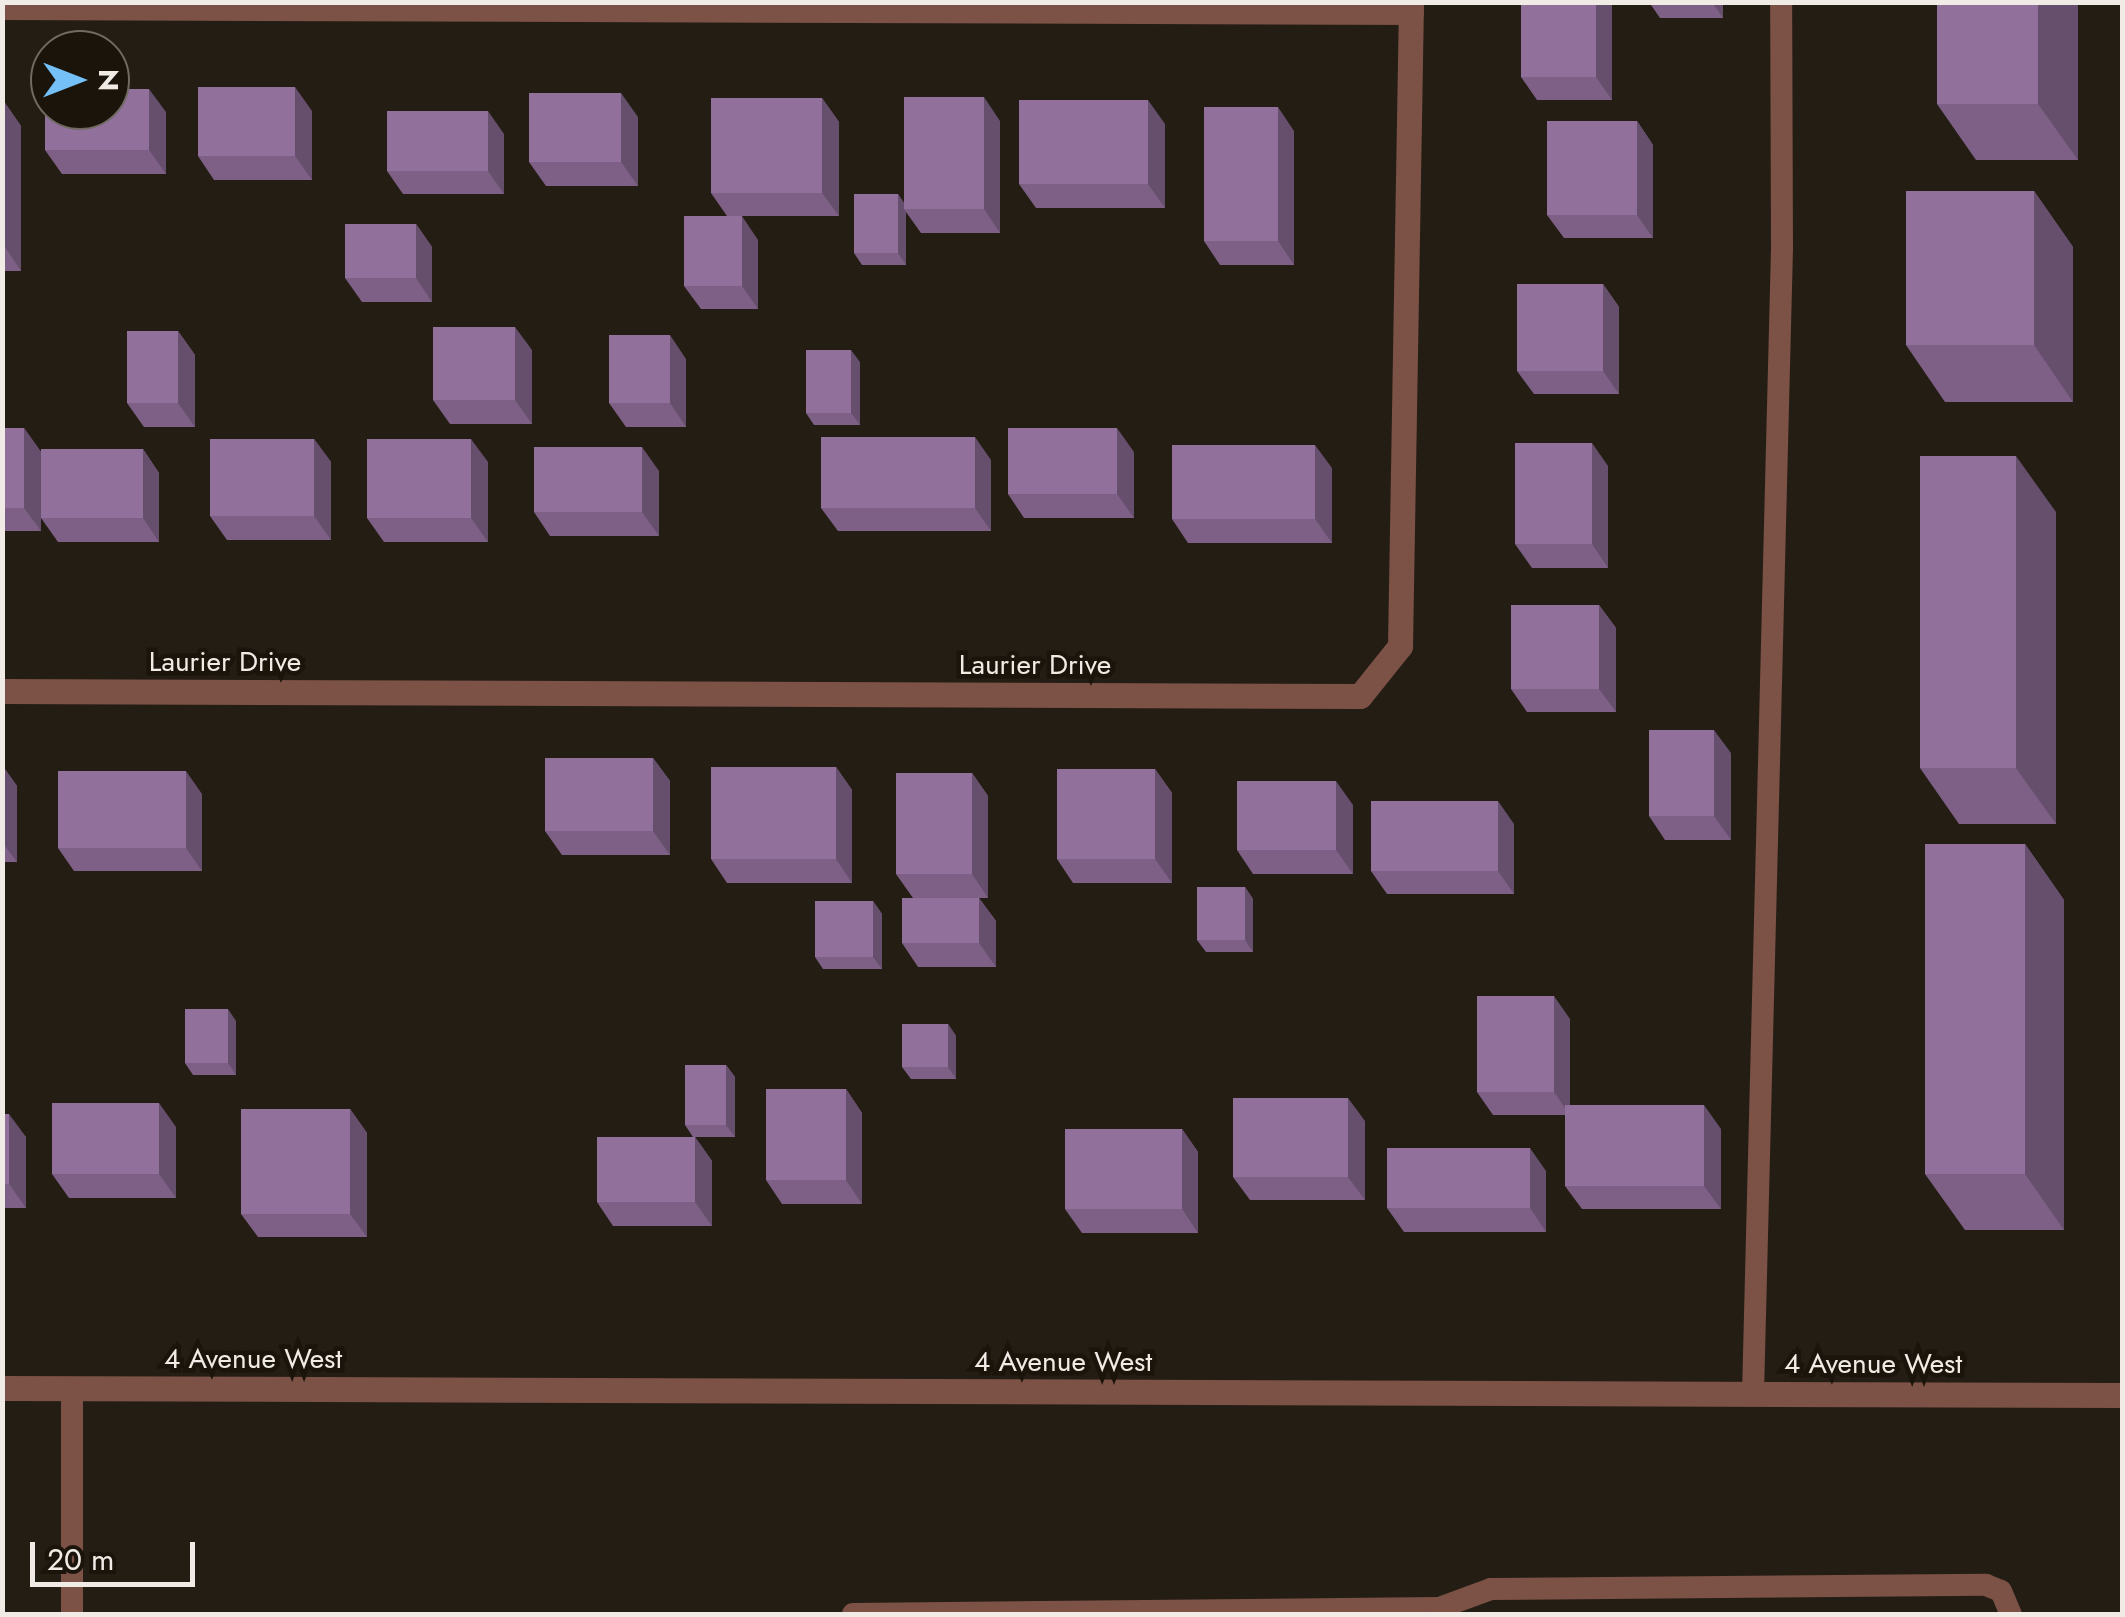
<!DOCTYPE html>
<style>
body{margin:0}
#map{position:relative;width:2125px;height:1617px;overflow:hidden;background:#241d14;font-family:Jost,sans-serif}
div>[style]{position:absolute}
.lane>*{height:22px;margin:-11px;padding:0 11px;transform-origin:11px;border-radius:11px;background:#7c5146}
.street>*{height:25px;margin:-12.5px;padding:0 12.5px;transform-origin:12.5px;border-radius:12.5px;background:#7c5146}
.wall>*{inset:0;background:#7e6086}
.shaded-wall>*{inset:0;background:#664e6d}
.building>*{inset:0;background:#92709c;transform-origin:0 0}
span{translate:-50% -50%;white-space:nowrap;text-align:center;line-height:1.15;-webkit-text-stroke:9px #1b140b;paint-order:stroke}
.street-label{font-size:28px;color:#f0ebe5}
.frame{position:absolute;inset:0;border:5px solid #f0ebe5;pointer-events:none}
.north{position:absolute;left:30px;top:30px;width:100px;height:100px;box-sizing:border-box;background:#1b140b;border:2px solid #706a62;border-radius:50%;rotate:90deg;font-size:28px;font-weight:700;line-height:40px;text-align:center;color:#f0ebe5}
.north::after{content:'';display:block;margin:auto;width:35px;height:45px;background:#75c0f6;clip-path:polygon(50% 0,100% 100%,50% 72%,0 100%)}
.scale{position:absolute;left:30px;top:1542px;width:165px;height:45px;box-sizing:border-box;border:5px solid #f0ebe5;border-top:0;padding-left:12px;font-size:30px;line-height:35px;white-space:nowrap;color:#f0ebe5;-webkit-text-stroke:8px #1b140b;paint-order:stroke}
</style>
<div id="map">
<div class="lane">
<div style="left:72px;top:1388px;width:226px;rotate:90deg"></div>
<div style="left:1753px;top:1394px;width:1146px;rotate:-88.55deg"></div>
<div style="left:1782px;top:248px;width:246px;rotate:-90.2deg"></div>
<div style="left:853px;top:1614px;width:586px;rotate:-0.59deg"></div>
<div style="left:1439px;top:1608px;width:55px;rotate:-20.1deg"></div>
<div style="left:1491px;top:1589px;width:495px;rotate:-0.5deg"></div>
<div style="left:1986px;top:1585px;width:16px;rotate:22deg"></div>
<div style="left:2001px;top:1591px;width:25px;rotate:67deg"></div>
</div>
<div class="street">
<div style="left:2px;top:7px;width:1409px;rotate:0.2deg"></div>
<div style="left:2px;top:691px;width:1358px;rotate:0.21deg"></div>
<div style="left:1360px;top:696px;width:64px;rotate:-51.3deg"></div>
<div style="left:1400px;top:646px;width:644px;rotate:-89.02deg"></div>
<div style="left:2px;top:1388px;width:2120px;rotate:0.19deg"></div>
</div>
<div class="wall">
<div style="clip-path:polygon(1612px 2px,1612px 100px,1537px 100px,1521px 77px)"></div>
<div style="clip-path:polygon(1649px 2px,1723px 2px,1723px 18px,1660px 18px)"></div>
<div style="clip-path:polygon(2078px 2px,2078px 160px,1976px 160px,1937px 104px)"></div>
<div style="clip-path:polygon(822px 98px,839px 122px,839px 216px,727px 216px,711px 193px)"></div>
<div style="clip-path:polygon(2px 103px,5px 103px,21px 126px,21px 271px,2px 271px)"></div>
<div style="clip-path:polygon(312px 111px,312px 180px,214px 180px,198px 156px)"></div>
<div style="clip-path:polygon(166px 112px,166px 174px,62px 174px,45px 150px)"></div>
<div style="clip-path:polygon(638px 117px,638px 186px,546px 186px,529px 162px)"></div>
<div style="clip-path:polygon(1000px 121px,1000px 233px,921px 233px,906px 212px,906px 265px,862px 265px,854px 253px,898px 194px,904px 203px)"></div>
<div style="clip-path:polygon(1637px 121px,1653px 145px,1653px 238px,1564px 238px,1547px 215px)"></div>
<div style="clip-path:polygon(1165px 124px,1165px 208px,1036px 208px,1019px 184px)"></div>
<div style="clip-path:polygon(1294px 131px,1294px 265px,1220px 265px,1204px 241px)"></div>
<div style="clip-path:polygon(504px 134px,504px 194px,403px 194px,387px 171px)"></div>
<div style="clip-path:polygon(2034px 191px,2073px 247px,2073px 402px,1945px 402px,1906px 345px)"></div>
<div style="clip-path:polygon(416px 224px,432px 247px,432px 302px,362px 302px,345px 278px)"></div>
<div style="clip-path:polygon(758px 240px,758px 309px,701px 309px,684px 286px)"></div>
<div style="clip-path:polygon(1603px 284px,1619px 307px,1619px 394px,1534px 394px,1517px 371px)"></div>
<div style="clip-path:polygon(178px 331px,195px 355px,195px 427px,144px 427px,127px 403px)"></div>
<div style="clip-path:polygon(532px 350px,532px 424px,450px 424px,433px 400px)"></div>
<div style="clip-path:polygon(686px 359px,686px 427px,626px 427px,609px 403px)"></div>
<div style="clip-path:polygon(860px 362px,860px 425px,814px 425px,806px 413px)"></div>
<div style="clip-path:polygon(2px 428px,24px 428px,41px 452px,41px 531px,2px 531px)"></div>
<div style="clip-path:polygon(314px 439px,331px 462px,331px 540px,227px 540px,210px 516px)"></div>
<div style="clip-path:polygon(143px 449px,159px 473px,159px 542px,58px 542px,41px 518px)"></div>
<div style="clip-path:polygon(1134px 452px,1134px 518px,1024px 518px,1008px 494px)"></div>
<div style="clip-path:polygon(991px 460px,991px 531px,838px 531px,821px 508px)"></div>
<div style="clip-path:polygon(488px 462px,488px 542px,384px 542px,367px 518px)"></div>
<div style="clip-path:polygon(1608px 466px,1608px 568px,1532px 568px,1515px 544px)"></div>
<div style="clip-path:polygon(1332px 468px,1332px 543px,1188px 543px,1172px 519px)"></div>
<div style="clip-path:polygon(659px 471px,659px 536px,550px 536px,534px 512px)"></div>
<div style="clip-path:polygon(2056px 512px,2056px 824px,1959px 824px,1920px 768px)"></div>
<div style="clip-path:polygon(1599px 605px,1616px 628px,1616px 712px,1527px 712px,1511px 689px)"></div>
<div style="clip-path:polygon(1731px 753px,1731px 840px,1665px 840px,1649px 816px)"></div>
<div style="clip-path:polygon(653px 758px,670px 781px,670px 855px,562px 855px,545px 831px)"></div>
<div style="clip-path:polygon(2px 765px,17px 786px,17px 862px,2px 862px)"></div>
<div style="clip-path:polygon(836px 767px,852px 790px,852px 883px,727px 883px,711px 859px)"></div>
<div style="clip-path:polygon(1155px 769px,1172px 793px,1172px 883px,1073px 883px,1057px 859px)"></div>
<div style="clip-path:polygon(972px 773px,988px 796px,988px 898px,979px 898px,996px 921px,996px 967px,918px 967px,902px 943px,913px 898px,896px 874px)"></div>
<div style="clip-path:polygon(202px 794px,202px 871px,74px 871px,58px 848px)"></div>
<div style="clip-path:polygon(1353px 805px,1353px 874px,1253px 874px,1237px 850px)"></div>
<div style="clip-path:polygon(1514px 824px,1514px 894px,1387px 894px,1371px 871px)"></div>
<div style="clip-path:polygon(2025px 844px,2064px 900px,2064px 1230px,1965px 1230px,1925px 1174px)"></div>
<div style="clip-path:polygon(1245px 887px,1253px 899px,1253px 952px,1206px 952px,1197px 940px)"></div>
<div style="clip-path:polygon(873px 901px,882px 914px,882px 969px,823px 969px,815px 957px)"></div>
<div style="clip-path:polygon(1570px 1019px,1570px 1105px,1721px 1129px,1721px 1209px,1582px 1209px,1565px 1186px,1565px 1115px,1493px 1115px,1477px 1092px)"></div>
<div style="clip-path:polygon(236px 1021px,236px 1075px,193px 1075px,185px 1063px)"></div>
<div style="clip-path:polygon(948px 1024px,956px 1036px,956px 1079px,911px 1079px,902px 1067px)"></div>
<div style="clip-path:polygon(726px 1065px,735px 1077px,735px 1137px,693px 1137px,685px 1125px)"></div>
<div style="clip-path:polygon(846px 1089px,862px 1113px,862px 1204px,782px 1204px,766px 1180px)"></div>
<div style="clip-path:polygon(350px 1109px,367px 1133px,367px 1237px,258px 1237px,241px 1214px)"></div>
<div style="clip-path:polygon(2px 1114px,26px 1137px,26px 1208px,2px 1208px)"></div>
<div style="clip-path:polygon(1365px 1121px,1365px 1200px,1250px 1200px,1233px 1177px)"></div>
<div style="clip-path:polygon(176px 1127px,176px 1198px,69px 1198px,52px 1174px)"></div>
<div style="clip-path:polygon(1182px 1129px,1198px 1152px,1198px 1233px,1082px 1233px,1065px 1209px)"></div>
<div style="clip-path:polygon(695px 1137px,712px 1161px,712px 1226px,613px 1226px,597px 1202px)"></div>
<div style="clip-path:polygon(1546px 1171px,1546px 1232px,1404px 1232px,1387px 1208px)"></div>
</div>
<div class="shaded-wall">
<div style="clip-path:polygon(1596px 2px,1612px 2px,1612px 100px,1596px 77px)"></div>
<div style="clip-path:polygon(1712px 2px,1723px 2px,1723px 18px)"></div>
<div style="clip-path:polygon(2038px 2px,2078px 2px,2078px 160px,2038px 104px)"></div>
<div style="clip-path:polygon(295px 87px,312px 111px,312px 180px,295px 156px)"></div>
<div style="clip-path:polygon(149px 89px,166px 112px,166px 174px,149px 150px)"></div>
<div style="clip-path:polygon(621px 93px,638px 117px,638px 186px,621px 162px)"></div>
<div style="clip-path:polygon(984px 97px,1000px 121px,1000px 233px,984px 209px)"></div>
<div style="clip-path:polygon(822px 98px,839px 122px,839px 216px,822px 193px)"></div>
<div style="clip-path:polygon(1148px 100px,1165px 124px,1165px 208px,1148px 184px)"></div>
<div style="clip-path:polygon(5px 103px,21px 126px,21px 271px,5px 247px)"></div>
<div style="clip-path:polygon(1278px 107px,1294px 131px,1294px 265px,1278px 241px)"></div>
<div style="clip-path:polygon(488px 111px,504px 134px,504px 194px,488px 171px)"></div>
<div style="clip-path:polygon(1637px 121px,1653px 145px,1653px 238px,1637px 215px)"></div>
<div style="clip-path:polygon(2034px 191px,2073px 247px,2073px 402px,2034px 345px)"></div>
<div style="clip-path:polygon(898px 194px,906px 206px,904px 209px,906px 212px,906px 265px,898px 253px)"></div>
<div style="clip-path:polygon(742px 216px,758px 240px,758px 309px,742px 286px)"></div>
<div style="clip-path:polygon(416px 224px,432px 247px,432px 302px,416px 278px)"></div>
<div style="clip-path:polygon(1603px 284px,1619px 307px,1619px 394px,1603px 371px)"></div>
<div style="clip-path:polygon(515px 327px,532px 350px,532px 424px,515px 400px)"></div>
<div style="clip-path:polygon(178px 331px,195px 355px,195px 427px,178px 403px)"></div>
<div style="clip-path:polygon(670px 335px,686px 359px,686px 427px,670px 403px)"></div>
<div style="clip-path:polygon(851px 350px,860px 362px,860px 425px,851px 413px)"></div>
<div style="clip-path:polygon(24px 428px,41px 452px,41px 531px,24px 508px)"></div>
<div style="clip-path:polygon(1117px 428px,1134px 452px,1134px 518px,1117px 494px)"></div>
<div style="clip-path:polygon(975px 437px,991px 460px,991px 531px,975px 508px)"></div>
<div style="clip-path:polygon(314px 439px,331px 462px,331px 540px,314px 516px)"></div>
<div style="clip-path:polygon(471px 439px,488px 462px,488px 542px,471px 518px)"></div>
<div style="clip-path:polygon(1592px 443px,1608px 466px,1608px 568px,1592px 544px)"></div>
<div style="clip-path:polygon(1315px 445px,1332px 468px,1332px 543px,1315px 519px)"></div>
<div style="clip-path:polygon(642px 447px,659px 471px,659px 536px,642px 512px)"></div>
<div style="clip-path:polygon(143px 449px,159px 473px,159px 542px,143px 518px)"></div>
<div style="clip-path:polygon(2016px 456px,2056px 512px,2056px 824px,2016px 768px)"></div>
<div style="clip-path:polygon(1599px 605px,1616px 628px,1616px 712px,1599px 689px)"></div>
<div style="clip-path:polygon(1714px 730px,1731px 753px,1731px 840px,1714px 816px)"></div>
<div style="clip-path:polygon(653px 758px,670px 781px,670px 855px,653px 831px)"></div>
<div style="clip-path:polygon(2px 765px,17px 786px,17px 862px,2px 842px)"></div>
<div style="clip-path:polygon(836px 767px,852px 790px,852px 883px,836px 859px)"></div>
<div style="clip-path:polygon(1155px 769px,1172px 793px,1172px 883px,1155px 859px)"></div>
<div style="clip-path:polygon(186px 771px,202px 794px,202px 871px,186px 848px)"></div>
<div style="clip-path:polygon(972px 773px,988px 796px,988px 898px,972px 874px)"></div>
<div style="clip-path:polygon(1336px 781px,1353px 805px,1353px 874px,1336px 850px)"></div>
<div style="clip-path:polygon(1498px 801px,1514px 824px,1514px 894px,1498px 871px)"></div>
<div style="clip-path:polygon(2025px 844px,2064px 900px,2064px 1230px,2025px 1174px)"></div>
<div style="clip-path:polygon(1245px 887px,1253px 899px,1253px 952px,1245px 940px)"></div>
<div style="clip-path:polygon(979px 898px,996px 921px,996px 967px,979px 943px)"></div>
<div style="clip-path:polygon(873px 901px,882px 914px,882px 969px,873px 957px)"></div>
<div style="clip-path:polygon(1554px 996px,1570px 1019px,1570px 1115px,1554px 1092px)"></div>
<div style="clip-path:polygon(228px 1009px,236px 1021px,236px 1075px,228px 1063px)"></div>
<div style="clip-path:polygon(948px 1024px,956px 1036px,956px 1079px,948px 1067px)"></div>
<div style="clip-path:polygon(726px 1065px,735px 1077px,735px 1137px,726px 1125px)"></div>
<div style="clip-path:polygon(846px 1089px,862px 1113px,862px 1204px,846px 1180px)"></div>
<div style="clip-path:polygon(1348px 1098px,1365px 1121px,1365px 1200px,1348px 1177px)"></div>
<div style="clip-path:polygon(159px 1103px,176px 1127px,176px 1198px,159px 1174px)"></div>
<div style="clip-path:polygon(1704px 1105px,1721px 1129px,1721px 1209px,1704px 1186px)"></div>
<div style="clip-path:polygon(350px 1109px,367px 1133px,367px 1237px,350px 1214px)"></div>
<div style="clip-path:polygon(9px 1114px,26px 1137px,26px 1208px,9px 1184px)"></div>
<div style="clip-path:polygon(1182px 1129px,1198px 1152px,1198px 1233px,1182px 1209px)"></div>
<div style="clip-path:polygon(695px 1137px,712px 1161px,712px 1226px,695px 1202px)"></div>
<div style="clip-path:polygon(1530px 1148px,1546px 1171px,1546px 1232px,1530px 1208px)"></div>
</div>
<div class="building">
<div style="left:1521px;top:2px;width:75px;height:75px"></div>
<div style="left:1937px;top:2px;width:101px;height:102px"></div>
<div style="left:198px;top:87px;width:97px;height:69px"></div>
<div style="clip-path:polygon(45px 89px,50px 89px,50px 110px,110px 110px,110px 89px,149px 89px,149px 150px,45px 150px)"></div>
<div style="left:529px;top:93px;width:92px;height:69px"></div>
<div style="left:904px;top:97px;width:80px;height:112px"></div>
<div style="left:711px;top:98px;width:111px;height:95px"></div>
<div style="left:1019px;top:100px;width:129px;height:84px"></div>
<div style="left:2px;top:103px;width:3px;height:144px"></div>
<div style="left:1204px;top:107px;width:74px;height:134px"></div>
<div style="left:387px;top:111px;width:101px;height:60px"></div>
<div style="left:1547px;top:121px;width:90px;height:94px"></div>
<div style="left:1906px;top:191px;width:128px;height:154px"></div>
<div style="left:854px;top:194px;width:44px;height:59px"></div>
<div style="left:684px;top:216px;width:58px;height:70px"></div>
<div style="left:345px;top:224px;width:71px;height:54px"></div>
<div style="left:1517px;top:284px;width:86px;height:87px"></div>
<div style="left:433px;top:327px;width:82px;height:73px"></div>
<div style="left:127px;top:331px;width:51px;height:72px"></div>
<div style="left:609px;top:335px;width:61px;height:68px"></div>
<div style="left:806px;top:350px;width:45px;height:63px"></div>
<div style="left:2px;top:428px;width:22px;height:80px"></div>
<div style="left:1008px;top:428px;width:109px;height:66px"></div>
<div style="left:821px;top:437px;width:154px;height:71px"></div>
<div style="left:210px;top:439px;width:104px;height:77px"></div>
<div style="left:367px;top:439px;width:104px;height:79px"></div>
<div style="left:1515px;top:443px;width:77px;height:101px"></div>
<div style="left:1172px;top:445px;width:143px;height:74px"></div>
<div style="left:534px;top:447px;width:108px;height:65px"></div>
<div style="left:41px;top:449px;width:102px;height:69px"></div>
<div style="left:1920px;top:456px;width:96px;height:312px"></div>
<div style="left:1511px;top:605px;width:88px;height:84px"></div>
<div style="left:1649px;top:730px;width:65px;height:86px"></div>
<div style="left:545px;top:758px;width:108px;height:73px"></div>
<div style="left:711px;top:767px;width:125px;height:92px"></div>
<div style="left:1057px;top:769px;width:98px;height:90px"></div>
<div style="left:58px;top:771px;width:128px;height:77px"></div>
<div style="left:896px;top:773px;width:76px;height:101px"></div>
<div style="left:1237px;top:781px;width:99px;height:69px"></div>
<div style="left:1371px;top:801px;width:127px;height:70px"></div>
<div style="left:1925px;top:844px;width:100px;height:330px"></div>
<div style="left:1197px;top:887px;width:48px;height:53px"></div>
<div style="left:902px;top:898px;width:77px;height:45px"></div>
<div style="left:815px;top:901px;width:58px;height:56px"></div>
<div style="left:1477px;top:996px;width:77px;height:96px"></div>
<div style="left:185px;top:1009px;width:43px;height:54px"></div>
<div style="left:902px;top:1024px;width:46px;height:43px"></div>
<div style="left:685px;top:1065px;width:41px;height:60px"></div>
<div style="left:766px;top:1089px;width:80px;height:91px"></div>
<div style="left:1233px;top:1098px;width:115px;height:79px"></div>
<div style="left:52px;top:1103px;width:107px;height:71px"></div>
<div style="left:1565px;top:1105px;width:139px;height:81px"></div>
<div style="left:241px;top:1109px;width:109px;height:105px"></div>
<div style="left:2px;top:1114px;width:7px;height:70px"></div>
<div style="left:1065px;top:1129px;width:117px;height:80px"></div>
<div style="left:597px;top:1137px;width:98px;height:65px"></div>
<div style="left:1387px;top:1148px;width:143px;height:60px"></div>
</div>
<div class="street-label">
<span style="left:225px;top:662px">Laurier Drive</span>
<span style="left:1035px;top:665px">Laurier Drive</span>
<span style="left:253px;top:1359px">4 Avenue West</span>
<span style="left:1063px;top:1362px">4 Avenue West</span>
<span style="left:1873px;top:1364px">4 Avenue West</span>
</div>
<div class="frame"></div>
<div class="north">N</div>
<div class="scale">20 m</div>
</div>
